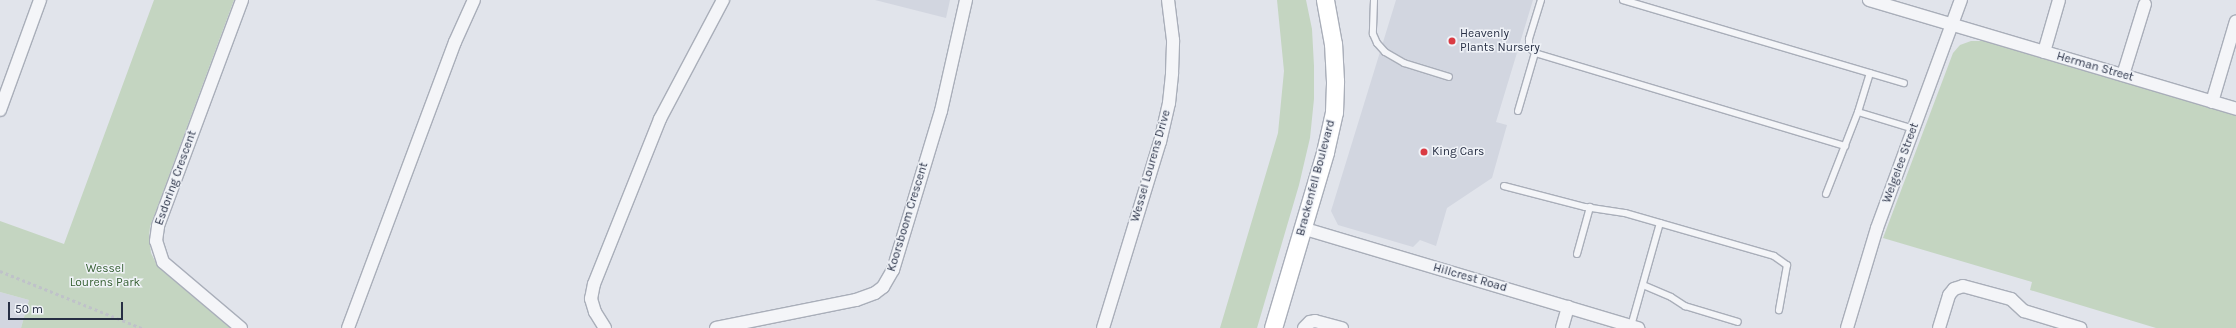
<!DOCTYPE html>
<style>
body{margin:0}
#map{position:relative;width:2236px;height:328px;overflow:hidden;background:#e1e4eb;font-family:Karla,sans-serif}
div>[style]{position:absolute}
.built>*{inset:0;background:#d2d6e0}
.green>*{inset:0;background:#c4d5c1}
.path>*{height:2.5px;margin-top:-1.25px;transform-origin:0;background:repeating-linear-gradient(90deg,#bfc2c9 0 3px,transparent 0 6px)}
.roads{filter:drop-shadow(1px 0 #a9aeb9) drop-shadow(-1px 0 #a9aeb9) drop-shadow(0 1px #a9aeb9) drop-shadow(0 -1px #a9aeb9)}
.lane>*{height:6px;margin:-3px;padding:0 3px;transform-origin:3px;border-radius:3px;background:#f4f5f8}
.street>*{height:12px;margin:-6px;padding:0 6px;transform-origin:6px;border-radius:6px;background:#f4f5f8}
.secondary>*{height:17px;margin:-8.5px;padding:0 8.5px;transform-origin:8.5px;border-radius:8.5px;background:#fff}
.dots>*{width:11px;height:11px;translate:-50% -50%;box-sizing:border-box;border:2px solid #f0f3f8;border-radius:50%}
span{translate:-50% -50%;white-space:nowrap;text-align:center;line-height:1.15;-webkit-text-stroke:3px #f0f3f8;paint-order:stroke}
.poi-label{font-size:12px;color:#272f44}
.left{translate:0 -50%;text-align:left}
.street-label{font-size:12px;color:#272f44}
.park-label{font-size:12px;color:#376133}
.scale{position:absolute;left:8px;top:302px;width:115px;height:18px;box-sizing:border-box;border:2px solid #272f44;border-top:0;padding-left:5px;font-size:12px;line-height:14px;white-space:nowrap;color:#272f44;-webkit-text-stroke:3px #f0f3f8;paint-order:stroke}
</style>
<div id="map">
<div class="built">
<div style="clip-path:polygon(875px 0,950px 0,946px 18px)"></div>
<div style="clip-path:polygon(1396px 0,1533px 0,1496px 122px,1507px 125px,1492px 178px,1447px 208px,1436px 246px,1420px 240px,1413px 247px,1338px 225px,1331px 211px)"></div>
<div style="clip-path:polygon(0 292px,29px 300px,21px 328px,0 328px)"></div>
</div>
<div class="green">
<div style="clip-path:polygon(154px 0,234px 0,150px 227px,149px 236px,151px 253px,158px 267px,230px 328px,21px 328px,29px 300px,0 292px,0 221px,64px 244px)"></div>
<div style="clip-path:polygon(1277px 0,1306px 0,1312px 29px,1314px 66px,1314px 99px,1310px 138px,1299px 185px,1257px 328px,1220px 328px,1278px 133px,1284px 71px)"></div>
<div style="clip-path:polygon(1971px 41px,1990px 41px,2236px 115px,2236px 328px,2156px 328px,2030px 290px,2032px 282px,1883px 238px,1953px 53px,1960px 45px)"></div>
</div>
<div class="path">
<div style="left:0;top:271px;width:153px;rotate:21.9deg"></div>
</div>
<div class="roads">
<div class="lane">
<div style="left:1374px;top:0;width:34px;rotate:92deg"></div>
<div style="left:1373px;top:34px;width:10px;rotate:66deg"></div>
<div style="left:1377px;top:43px;width:12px;rotate:48deg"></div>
<div style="left:1385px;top:52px;width:22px;rotate:30deg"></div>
<div style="left:1404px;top:63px;width:47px;rotate:17.3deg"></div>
<div style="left:1541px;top:0;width:41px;rotate:107.1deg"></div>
<div style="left:1529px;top:39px;width:8px;rotate:90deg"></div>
<div style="left:1529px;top:47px;width:8px;rotate:45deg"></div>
<div style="left:1535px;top:53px;width:324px;rotate:16.7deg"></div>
<div style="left:1623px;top:0;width:293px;rotate:16.5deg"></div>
<div style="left:1870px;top:73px;width:41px;rotate:107.1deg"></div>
<div style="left:1858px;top:112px;width:59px;rotate:16.9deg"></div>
<div style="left:1518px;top:111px;width:60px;rotate:-73.7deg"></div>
<div style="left:1504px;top:186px;width:84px;rotate:14.5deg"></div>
<div style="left:1585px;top:207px;width:40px;rotate:8.5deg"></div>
<div style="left:1625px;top:213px;width:155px;rotate:16.1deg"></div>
<div style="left:1774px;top:256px;width:16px;rotate:35deg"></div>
<div style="left:1787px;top:265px;width:46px;rotate:100.1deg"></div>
<div style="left:1826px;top:194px;width:88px;rotate:-68.7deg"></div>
<div style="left:1577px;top:254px;width:49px;rotate:-74.5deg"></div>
<div style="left:1643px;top:285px;width:30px;rotate:23deg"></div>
<div style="left:1671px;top:297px;width:17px;rotate:33deg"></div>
<div style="left:1685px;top:306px;width:55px;rotate:16.8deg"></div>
<div style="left:1631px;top:326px;width:107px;rotate:-74.3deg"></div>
</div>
<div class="street">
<div style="left:1869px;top:0;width:383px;rotate:16.5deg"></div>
<div style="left:2044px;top:52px;width:54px;rotate:-73.9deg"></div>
<div style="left:2123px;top:75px;width:74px;rotate:-72.8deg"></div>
<div style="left:2212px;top:102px;width:84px;rotate:-73.5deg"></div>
<div style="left:0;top:110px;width:117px;rotate:-70deg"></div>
<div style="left:1302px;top:228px;width:351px;rotate:16.6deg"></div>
<div style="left:241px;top:328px;width:102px;rotate:-139.8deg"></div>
<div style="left:163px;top:262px;width:22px;rotate:-108deg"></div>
<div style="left:156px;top:241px;width:15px;rotate:-82deg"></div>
<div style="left:158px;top:226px;width:241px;rotate:-69.6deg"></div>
<div style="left:348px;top:328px;width:305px;rotate:-69.5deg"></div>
<div style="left:455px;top:42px;width:46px;rotate:-65.7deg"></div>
<div style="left:605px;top:328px;width:19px;rotate:-122deg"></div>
<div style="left:595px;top:312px;width:14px;rotate:-107deg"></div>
<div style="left:591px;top:299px;width:15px;rotate:-79deg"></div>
<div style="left:594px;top:284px;width:178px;rotate:-68.2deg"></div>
<div style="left:660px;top:119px;width:135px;rotate:-62.1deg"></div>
<div style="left:716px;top:328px;width:143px;rotate:-11.3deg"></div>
<div style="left:856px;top:300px;width:20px;rotate:-20deg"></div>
<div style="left:875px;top:293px;width:10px;rotate:-37deg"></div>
<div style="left:883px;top:287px;width:20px;rotate:-60deg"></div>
<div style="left:893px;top:270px;width:166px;rotate:-73.2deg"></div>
<div style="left:941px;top:111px;width:114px;rotate:-77.3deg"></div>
<div style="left:1103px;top:328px;width:195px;rotate:-73deg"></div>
<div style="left:1160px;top:142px;width:40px;rotate:-77deg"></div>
<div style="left:1169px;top:103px;width:30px;rotate:-84deg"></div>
<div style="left:1172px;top:73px;width:33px;rotate:-88deg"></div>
<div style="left:1173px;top:40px;width:40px;rotate:-97.1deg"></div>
<div style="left:1304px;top:328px;width:8px;rotate:-45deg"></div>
<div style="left:1310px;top:322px;width:5px;rotate:-11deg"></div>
<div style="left:1315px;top:321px;width:28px;rotate:15deg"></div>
<div style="left:1562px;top:328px;width:22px;rotate:-74deg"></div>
<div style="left:1847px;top:328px;width:104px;rotate:-73.3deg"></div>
<div style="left:1877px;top:228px;width:243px;rotate:-69.8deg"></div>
<div style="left:1939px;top:328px;width:34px;rotate:-73deg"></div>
<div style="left:1949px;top:295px;width:8px;rotate:-50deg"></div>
<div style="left:1954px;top:289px;width:9px;rotate:-18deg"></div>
<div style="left:1963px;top:286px;width:50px;rotate:15.2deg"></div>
<div style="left:2011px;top:299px;width:18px;rotate:43deg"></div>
<div style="left:2024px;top:311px;width:59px;rotate:16.9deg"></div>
</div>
<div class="secondary">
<div style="left:1273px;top:328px;width:184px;rotate:-73.5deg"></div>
<div style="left:1325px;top:152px;width:41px;rotate:-77.3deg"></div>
<div style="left:1334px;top:112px;width:31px;rotate:-88deg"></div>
<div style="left:1335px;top:81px;width:37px;rotate:-93deg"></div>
<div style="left:1333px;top:44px;width:45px;rotate:-100.3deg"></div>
</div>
</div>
<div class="dots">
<div style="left:1452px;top:41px;background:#da3b43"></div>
<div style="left:1424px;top:152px;background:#da3b43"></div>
</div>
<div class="poi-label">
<span class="left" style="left:1460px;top:41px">Heavenly<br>Plants Nursery</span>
<span class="left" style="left:1432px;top:152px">King Cars</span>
</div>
<div class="street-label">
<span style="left:2095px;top:67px;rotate:16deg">Herman Street</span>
<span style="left:1901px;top:163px;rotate:-70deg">Welgelee Street</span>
<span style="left:1151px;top:166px;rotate:-74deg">Wessel Lourens Drive</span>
<span style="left:176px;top:178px;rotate:-70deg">Esdoring Crescent</span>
<span style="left:1316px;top:178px;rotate:-75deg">Brackenfell Boulevard</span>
<span style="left:908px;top:217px;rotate:-73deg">Koorsboom Crescent</span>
<span style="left:1470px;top:278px;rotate:16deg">Hillcrest Road</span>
</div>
<div class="park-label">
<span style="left:105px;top:276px">Wessel<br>Lourens Park</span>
</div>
<div class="scale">50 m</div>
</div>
